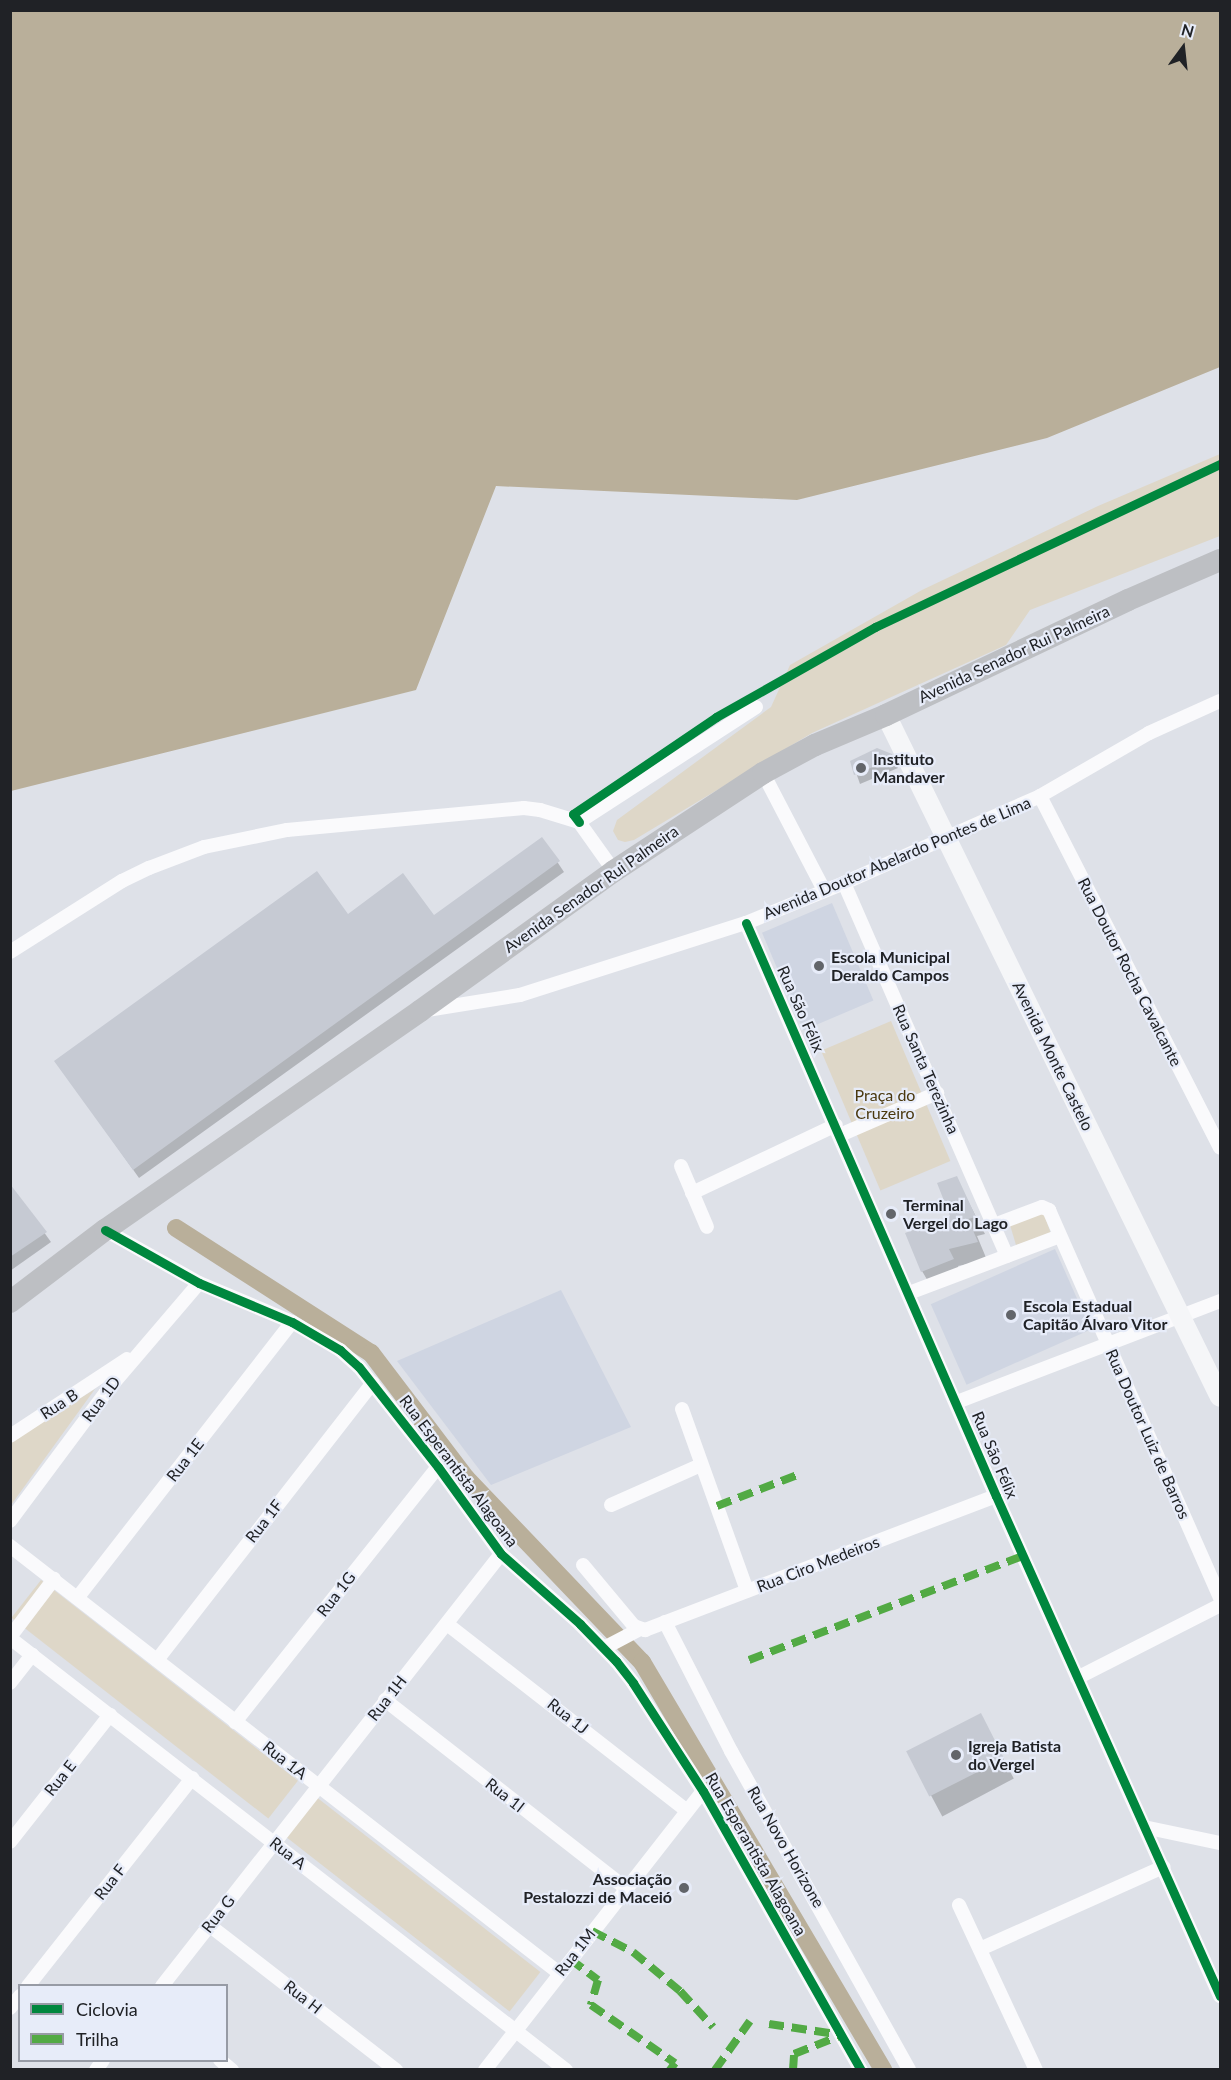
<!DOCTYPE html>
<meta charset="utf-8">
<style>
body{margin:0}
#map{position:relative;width:1231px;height:2080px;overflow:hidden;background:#dee1e8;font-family:Lato,sans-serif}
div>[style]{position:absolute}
.built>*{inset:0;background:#cfd5e2;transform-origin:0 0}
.green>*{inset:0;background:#ded7c8;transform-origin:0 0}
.water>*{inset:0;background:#b9af9a}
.shadow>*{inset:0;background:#0003;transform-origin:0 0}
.canal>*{height:18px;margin:-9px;padding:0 9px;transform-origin:9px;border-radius:9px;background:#b9af9a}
.building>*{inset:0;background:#c6cad3;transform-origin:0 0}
.street>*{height:14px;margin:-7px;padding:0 7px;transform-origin:7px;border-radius:7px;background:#fafafc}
.secondary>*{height:20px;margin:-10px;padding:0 10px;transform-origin:10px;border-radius:10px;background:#f5f6f8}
.primary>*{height:22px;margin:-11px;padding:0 11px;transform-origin:11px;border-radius:11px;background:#bdbfc3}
.quiet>*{height:8px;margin-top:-4px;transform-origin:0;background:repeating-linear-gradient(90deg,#52aa44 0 15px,transparent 0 23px)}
.cycleway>*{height:9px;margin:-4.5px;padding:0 4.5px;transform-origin:4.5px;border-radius:4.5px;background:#00873e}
.dots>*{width:16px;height:16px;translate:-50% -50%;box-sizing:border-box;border:3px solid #e7ecf9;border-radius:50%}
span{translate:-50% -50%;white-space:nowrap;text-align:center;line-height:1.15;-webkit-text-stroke:4.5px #e7ecf9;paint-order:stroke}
.street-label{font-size:16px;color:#202226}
.poi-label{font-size:16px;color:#202226;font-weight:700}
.left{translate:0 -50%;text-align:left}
.right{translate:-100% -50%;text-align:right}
.park-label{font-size:16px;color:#4a380e}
.frame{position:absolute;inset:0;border:12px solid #202226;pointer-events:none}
.legend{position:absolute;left:18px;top:1984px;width:210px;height:78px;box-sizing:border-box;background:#e7ecf9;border:2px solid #979ba5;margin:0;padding:8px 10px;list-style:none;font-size:18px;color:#202226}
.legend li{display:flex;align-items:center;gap:12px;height:30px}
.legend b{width:30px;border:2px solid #979ba5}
.north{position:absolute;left:1153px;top:18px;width:60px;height:60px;-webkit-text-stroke:4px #e7ecf9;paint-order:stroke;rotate:15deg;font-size:16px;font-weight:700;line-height:24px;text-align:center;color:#202226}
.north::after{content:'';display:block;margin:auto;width:21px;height:27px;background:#202226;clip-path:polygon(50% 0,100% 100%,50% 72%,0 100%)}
</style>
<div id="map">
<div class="built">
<div style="left:832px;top:903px;width:106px;height:76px;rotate:67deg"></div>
<div style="left:1055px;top:1249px;width:88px;height:136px;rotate:66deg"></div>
<div style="clip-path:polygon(561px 1290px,631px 1427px,491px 1485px,397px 1361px)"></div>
</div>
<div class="green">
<div style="clip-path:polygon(1220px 454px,1220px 536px,1030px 610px,1006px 645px,812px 733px,634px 840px,625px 842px,618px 840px,613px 831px,617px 820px,771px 707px,790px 665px,922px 590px,1098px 506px)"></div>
<div style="left:891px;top:1021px;width:152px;height:76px;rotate:67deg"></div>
<div style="clip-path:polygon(1043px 1211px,1051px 1234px,1016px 1245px,1010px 1225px)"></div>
<div style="clip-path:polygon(95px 1389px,11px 1505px,11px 1442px)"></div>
<div style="left:41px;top:1580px;width:326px;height:48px;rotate:38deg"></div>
<div style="left:315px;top:1796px;width:286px;height:50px;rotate:38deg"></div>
</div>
<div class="water">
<div style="clip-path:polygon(10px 11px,1220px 11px,1220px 367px,1047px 438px,797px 500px,496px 486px,416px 690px,11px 791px)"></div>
</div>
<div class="shadow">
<div style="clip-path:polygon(891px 756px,898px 768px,860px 784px,852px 761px)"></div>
<div style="clip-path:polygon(542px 839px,564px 872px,139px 1178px,56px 1061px,348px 916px,434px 917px)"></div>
<div style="clip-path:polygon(956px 1178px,985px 1234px,977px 1236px,987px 1260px,958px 1266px,962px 1276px,932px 1288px,922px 1271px,952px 1217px)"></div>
<div style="clip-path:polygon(10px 1185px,51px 1242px,10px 1271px)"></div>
<div style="left:980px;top:1715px;width:72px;height:81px;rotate:62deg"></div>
</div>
<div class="canal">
<div style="left:176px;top:1228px;width:232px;rotate:32.7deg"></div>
<div style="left:371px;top:1353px;width:157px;rotate:52.8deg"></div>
<div style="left:466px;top:1478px;width:255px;rotate:46.3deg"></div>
<div style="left:642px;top:1662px;width:474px;rotate:59.4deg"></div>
</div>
<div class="building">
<div style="clip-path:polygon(877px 748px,892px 754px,894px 758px,854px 775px,850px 761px)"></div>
<div style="clip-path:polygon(542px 837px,560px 861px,133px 1170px,54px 1061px,317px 871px,348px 914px,403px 873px,434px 915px)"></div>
<div style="clip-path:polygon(957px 1176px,976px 1217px,968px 1219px,978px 1242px,949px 1249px,954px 1259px,921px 1272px,905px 1233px,950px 1216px,937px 1183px)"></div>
<div style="clip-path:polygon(10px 1184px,47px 1232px,10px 1257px)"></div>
<div style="left:981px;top:1713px;width:51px;height:84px;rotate:63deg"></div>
</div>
<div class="street">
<div style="left:763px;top:773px;width:132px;rotate:62.5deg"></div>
<div style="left:1040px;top:796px;width:395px;rotate:62.9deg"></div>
<div style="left:579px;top:822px;width:211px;rotate:-33deg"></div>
<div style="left:844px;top:883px;width:407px;rotate:66.4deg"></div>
<div style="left:746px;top:923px;width:625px;rotate:66.43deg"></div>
<div style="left:996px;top:1496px;width:548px;rotate:65.87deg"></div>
<div style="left:10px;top:952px;width:133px;rotate:-32.4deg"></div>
<div style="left:122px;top:881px;width:30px;rotate:-26deg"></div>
<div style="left:149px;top:868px;width:59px;rotate:-20.9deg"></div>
<div style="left:204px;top:847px;width:85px;rotate:-11.6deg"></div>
<div style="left:287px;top:830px;width:238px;rotate:-5.3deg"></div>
<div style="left:524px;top:808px;width:16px;rotate:7deg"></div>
<div style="left:540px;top:810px;width:41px;rotate:17.1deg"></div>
<div style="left:579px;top:822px;width:60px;rotate:54.5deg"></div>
<div style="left:427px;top:1010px;width:94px;rotate:-9.2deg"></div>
<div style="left:520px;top:995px;width:237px;rotate:-17.7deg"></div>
<div style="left:746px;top:923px;width:106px;rotate:-22.2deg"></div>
<div style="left:844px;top:883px;width:214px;rotate:-23.9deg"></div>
<div style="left:1040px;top:796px;width:126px;rotate:-30deg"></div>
<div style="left:1149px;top:733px;width:78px;rotate:-24.3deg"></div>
<div style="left:840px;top:1135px;width:106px;rotate:-23.4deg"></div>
<div style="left:681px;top:1166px;width:66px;rotate:66.9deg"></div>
<div style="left:692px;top:1193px;width:159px;rotate:-25.3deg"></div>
<div style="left:994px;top:1225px;width:51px;rotate:-20.6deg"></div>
<div style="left:1042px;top:1207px;width:8px;rotate:23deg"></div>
<div style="left:1049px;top:1210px;width:424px;rotate:66.2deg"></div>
<div style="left:105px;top:1230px;width:108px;rotate:29.4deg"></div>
<div style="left:199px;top:1283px;width:101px;rotate:22.8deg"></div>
<div style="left:292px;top:1322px;width:56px;rotate:30.3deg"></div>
<div style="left:340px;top:1350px;width:25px;rotate:42deg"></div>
<div style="left:359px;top:1367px;width:127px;rotate:51.7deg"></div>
<div style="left:438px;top:1467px;width:107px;rotate:54.1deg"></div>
<div style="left:501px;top:1554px;width:106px;rotate:41.5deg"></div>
<div style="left:580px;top:1624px;width:52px;rotate:45.8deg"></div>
<div style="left:616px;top:1661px;width:28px;rotate:52deg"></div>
<div style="left:633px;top:1683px;width:129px;rotate:57.1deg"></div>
<div style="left:703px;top:1791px;width:321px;rotate:60.5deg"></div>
<div style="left:909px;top:1293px;width:161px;rotate:-20.7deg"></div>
<div style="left:957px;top:1402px;width:282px;rotate:-21deg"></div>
<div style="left:682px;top:1409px;width:193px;rotate:70.3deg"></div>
<div style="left:10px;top:1436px;width:140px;rotate:-33.3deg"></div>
<div style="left:611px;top:1505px;width:98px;rotate:-24deg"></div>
<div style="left:10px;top:1521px;width:161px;rotate:-53.3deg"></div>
<div style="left:106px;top:1392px;width:143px;rotate:-49.5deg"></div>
<div style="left:10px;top:1546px;width:696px;rotate:37.87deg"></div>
<div style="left:583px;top:1565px;width:80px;rotate:50.1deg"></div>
<div style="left:634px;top:1626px;width:12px;rotate:20deg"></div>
<div style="left:645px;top:1630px;width:376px;rotate:-20.9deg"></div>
<div style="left:78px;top:1597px;width:348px;rotate:-52.1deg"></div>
<div style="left:665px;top:1622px;width:145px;rotate:62.9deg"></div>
<div style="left:731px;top:1751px;width:365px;rotate:60.8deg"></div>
<div style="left:447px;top:1624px;width:304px;rotate:37.9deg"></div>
<div style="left:10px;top:1637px;width:73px;rotate:-52.8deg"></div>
<div style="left:10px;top:1638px;width:704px;rotate:37.85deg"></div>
<div style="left:604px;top:1648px;width:41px;rotate:-27.8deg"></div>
<div style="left:157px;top:1660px;width:351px;rotate:-52.1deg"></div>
<div style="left:1077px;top:1678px;width:161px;rotate:-27deg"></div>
<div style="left:10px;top:1683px;width:36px;rotate:-52deg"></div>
<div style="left:385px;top:1700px;width:306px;rotate:38deg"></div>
<div style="left:235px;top:1722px;width:326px;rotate:-51.5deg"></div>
<div style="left:1144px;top:1827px;width:78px;rotate:11.9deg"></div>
<div style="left:10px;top:1842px;width:162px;rotate:-51.8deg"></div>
<div style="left:959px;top:1905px;width:182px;rotate:65deg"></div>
<div style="left:209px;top:1925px;width:237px;rotate:37.8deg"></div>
<div style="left:980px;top:1949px;width:201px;rotate:-24.1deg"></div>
<div style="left:28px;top:1986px;width:265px;rotate:-51.7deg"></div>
<div style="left:162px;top:1986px;width:549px;rotate:-51.88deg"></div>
<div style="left:10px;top:2008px;width:16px;rotate:-50deg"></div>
<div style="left:220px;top:2060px;width:16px;rotate:40deg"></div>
<div style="left:96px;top:2070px;width:12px;rotate:-55deg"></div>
<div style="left:485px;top:2070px;width:354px;rotate:-52deg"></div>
</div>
<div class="secondary">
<div style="left:886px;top:715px;width:759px;rotate:63.91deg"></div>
</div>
<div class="primary">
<div style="left:10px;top:1302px;width:119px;rotate:-37.2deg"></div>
<div style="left:105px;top:1230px;width:384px;rotate:-34.8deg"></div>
<div style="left:420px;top:1011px;width:239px;rotate:-35.8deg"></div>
<div style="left:614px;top:871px;width:178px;rotate:-33.3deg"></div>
<div style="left:763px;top:773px;width:59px;rotate:-28.3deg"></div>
<div style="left:815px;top:745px;width:77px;rotate:-22.9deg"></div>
<div style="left:886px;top:715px;width:268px;rotate:-25.4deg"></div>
<div style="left:1128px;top:600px;width:100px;rotate:-23.5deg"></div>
</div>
<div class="quiet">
<div style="left:717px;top:1506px;width:86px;rotate:-21.2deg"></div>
<div style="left:749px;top:1660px;width:293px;rotate:-20.8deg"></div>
<div style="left:592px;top:1931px;width:46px;rotate:27.1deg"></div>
<div style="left:633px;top:1952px;width:61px;rotate:39.7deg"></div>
<div style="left:680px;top:1991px;width:49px;rotate:47.5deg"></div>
<div style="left:570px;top:1959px;width:35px;rotate:37deg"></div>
<div style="left:598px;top:1980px;width:26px;rotate:106deg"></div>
<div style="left:591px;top:2005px;width:102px;rotate:34.6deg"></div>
<div style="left:675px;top:2063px;width:9px;rotate:126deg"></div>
<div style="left:769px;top:2024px;width:74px;rotate:8.6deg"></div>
<div style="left:715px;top:2070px;width:60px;rotate:-54.5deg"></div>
<div style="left:793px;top:2070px;width:16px;rotate:-86deg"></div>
<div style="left:794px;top:2054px;width:52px;rotate:-21.6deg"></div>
</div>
<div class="cycleway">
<div style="left:579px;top:822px;width:10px;rotate:-127deg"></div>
<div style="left:573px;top:814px;width:173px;rotate:-34.1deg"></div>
<div style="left:716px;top:717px;width:183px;rotate:-29.5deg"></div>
<div style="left:875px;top:627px;width:382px;rotate:-25.3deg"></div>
<div style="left:746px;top:923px;width:625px;rotate:66.43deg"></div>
<div style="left:996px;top:1496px;width:548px;rotate:65.87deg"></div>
<div style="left:105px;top:1230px;width:108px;rotate:29.4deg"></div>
<div style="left:199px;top:1283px;width:101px;rotate:22.8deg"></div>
<div style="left:292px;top:1322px;width:56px;rotate:30.3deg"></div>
<div style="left:340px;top:1350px;width:25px;rotate:42deg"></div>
<div style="left:359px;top:1367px;width:127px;rotate:51.7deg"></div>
<div style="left:438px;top:1467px;width:107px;rotate:54.1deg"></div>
<div style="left:501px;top:1554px;width:106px;rotate:41.5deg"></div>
<div style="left:580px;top:1624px;width:52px;rotate:45.8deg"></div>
<div style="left:616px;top:1661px;width:28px;rotate:52deg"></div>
<div style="left:633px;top:1683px;width:129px;rotate:57.1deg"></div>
<div style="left:703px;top:1791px;width:321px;rotate:60.5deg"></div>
</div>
<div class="dots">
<div style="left:861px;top:768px;background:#62656a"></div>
<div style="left:819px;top:966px;background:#62656a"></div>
<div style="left:891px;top:1214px;background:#62656a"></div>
<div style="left:1011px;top:1315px;background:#62656a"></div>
<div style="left:956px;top:1755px;background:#62656a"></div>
<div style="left:684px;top:1888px;background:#62656a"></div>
</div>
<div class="street-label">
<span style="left:1014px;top:654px;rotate:-25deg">Avenida Senador Rui Palmeira</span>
<span style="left:897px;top:858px;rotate:-23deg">Avenida Doutor Abelardo Pontes de Lima</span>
<span style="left:591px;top:889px;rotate:-35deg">Avenida Senador Rui Palmeira</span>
<span style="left:1130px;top:972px;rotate:63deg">Rua Doutor Rocha Cavalcante</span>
<span style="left:801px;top:1009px;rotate:66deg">Rua São Félix</span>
<span style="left:1053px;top:1056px;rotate:64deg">Avenida Monte Castelo</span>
<span style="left:926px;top:1069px;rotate:66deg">Rua Santa Terezinha</span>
<span style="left:101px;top:1399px;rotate:-53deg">Rua 1D</span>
<span style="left:59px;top:1404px;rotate:-33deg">Rua B</span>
<span style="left:1148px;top:1434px;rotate:66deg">Rua Doutor Luiz de Barros</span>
<span style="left:995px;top:1455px;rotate:67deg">Rua São Félix</span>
<span style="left:185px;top:1460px;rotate:-52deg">Rua 1E</span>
<span style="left:459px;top:1471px;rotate:53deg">Rua Esperantista Alagoana</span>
<span style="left:264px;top:1521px;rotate:-52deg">Rua 1F</span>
<span style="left:818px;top:1564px;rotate:-21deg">Rua Ciro Medeiros</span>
<span style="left:336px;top:1594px;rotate:-52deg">Rua 1G</span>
<span style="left:387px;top:1698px;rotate:-52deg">Rua 1H</span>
<span style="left:568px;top:1716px;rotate:38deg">Rua 1J</span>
<span style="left:285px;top:1760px;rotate:38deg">Rua 1A</span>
<span style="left:60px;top:1778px;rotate:-52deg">Rua E</span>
<span style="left:505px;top:1795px;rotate:38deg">Rua 1I</span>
<span style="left:786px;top:1847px;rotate:60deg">Rua Novo Horizone</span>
<span style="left:288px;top:1853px;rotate:38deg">Rua A</span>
<span style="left:756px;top:1854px;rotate:60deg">Rua Esperantista Alagoana</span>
<span style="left:110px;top:1882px;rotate:-52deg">Rua F</span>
<span style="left:218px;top:1914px;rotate:-52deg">Rua G</span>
<span style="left:575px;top:1952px;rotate:-52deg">Rua 1M</span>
<span style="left:303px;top:1997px;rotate:38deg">Rua H</span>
</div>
<div class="poi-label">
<span class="left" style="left:873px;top:768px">Instituto<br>Mandaver</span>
<span class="left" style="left:831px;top:966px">Escola Municipal<br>Deraldo Campos</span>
<span class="left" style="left:903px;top:1214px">Terminal<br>Vergel do Lago</span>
<span class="left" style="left:1023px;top:1315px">Escola Estadual<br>Capitão Álvaro Vitor</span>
<span class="left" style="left:968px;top:1755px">Igreja Batista<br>do Vergel</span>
<span class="right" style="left:672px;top:1888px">Associação<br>Pestalozzi de Maceió</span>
</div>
<div class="park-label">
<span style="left:885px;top:1104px">Praça do<br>Cruzeiro</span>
</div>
<div class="frame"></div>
<ul class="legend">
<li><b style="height:8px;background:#00873e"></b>Ciclovia</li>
<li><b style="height:8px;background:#52aa44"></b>Trilha</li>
</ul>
<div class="north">N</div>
</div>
